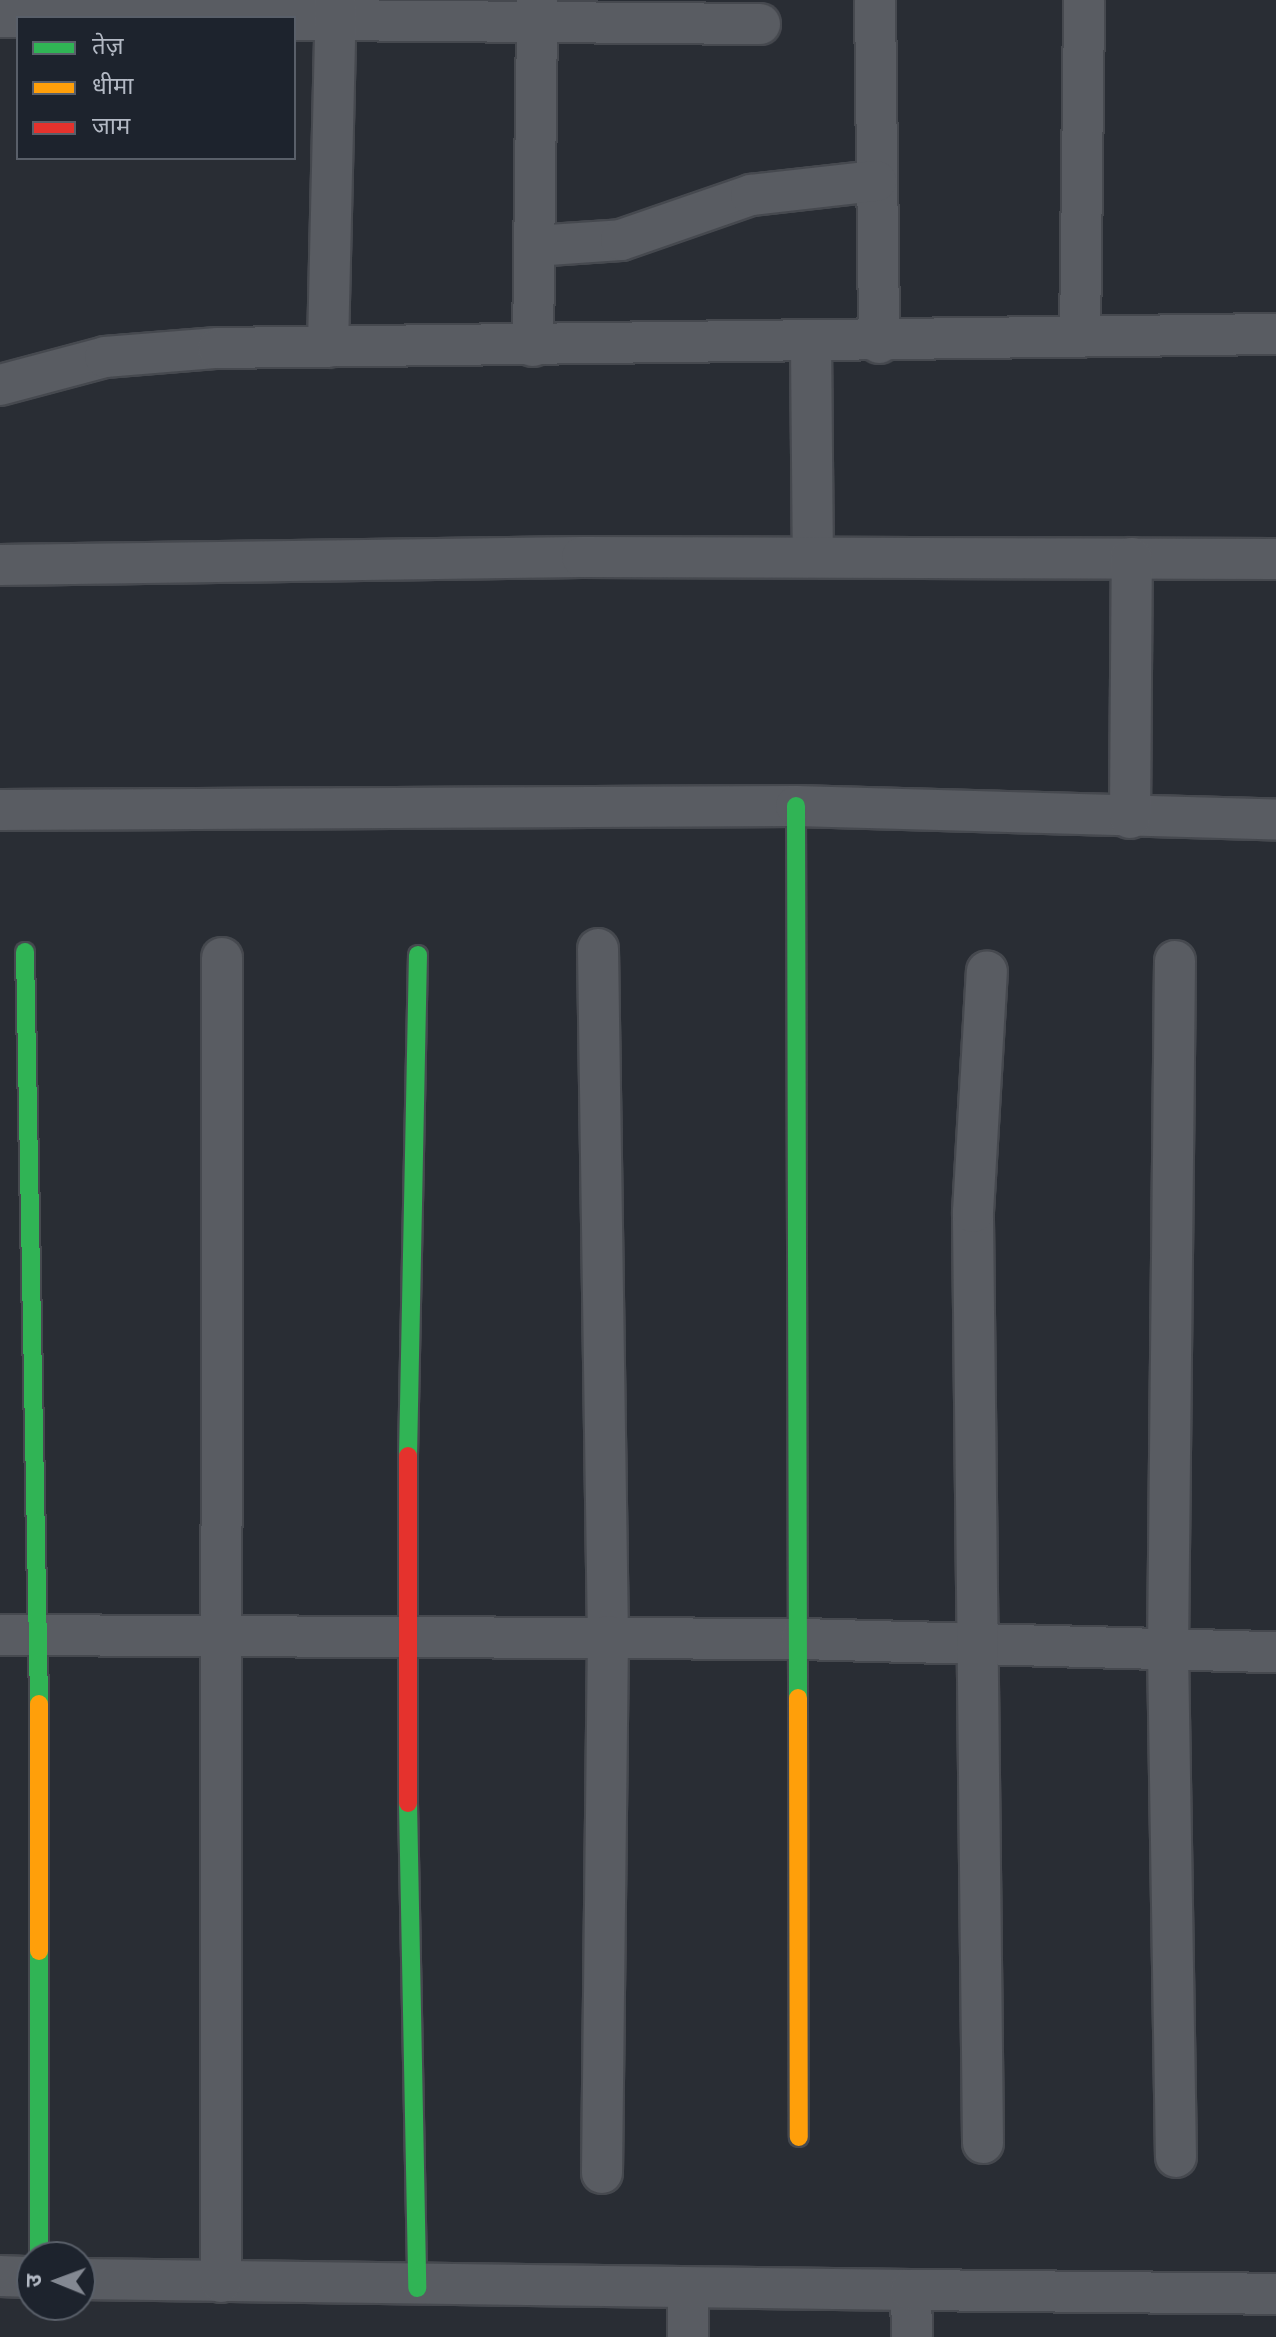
<!DOCTYPE html>
<meta charset="utf-8">
<style>
body{margin:0}
#map{position:relative;width:1276px;height:2337px;overflow:hidden;background:#292d34;font-family:"Fira Sans Condensed","Noto Sans Devanagari",sans-serif}
div>[style]{position:absolute}
.roads{filter:drop-shadow(2px 0 #46494f) drop-shadow(-2px 0 #46494f) drop-shadow(0 2px #46494f) drop-shadow(0 -2px #46494f)}
.street>*{height:40px;margin:-20px;padding:0 20px;transform-origin:20px;border-radius:20px;background:#595c62}
.fast>*{height:18px;margin:-9px;padding:0 9px;transform-origin:9px;border-radius:9px;background:#30b455}
.slow>*{height:18px;margin:-9px;padding:0 9px;transform-origin:9px;border-radius:9px;background:#ff9f0a}
.jam>*{height:18px;margin:-9px;padding:0 9px;transform-origin:9px;border-radius:9px;background:#e5322d}
span{translate:-50% -50%;white-space:nowrap;text-align:center;line-height:1.15;-webkit-text-stroke:7px #1d232d;paint-order:stroke}
.legend{position:absolute;left:16px;top:16px;width:280px;height:144px;box-sizing:border-box;background:#1d232d;border:2px solid #595f69;margin:0;padding:10px 14px;list-style:none;font-size:24px;color:#b3b9c4}
.legend li{display:flex;align-items:center;gap:16px;height:40px}
.legend b{width:40px;border:2px solid #595f69}
.north{position:absolute;left:16px;top:2241px;width:80px;height:80px;box-sizing:border-box;background:#1d232d;border:2px solid #595f69;border-radius:50%;rotate:271deg;font-size:22px;font-weight:700;line-height:32px;text-align:center;color:#b3b9c4}
.north::after{content:'';display:block;margin:auto;width:28px;height:36px;background:#838892;clip-path:polygon(50% 0,100% 100%,50% 72%,0 100%)}
</style>
<div id="map">
<div class="roads">
<div class="street">
<i style="left:875px;top:0;width:343px;rotate:89.3deg"></i>
<i style="left:0;top:17px;width:760px;rotate:0.53deg"></i>
<i style="left:534px;top:246px;width:87px;rotate:-3.9deg"></i>
<i style="left:621px;top:240px;width:138px;rotate:-19.1deg"></i>
<i style="left:751px;top:195px;width:126px;rotate:-6.4deg"></i>
<i style="left:1080px;top:337px;width:337px;rotate:-89.3deg"></i>
<i style="left:811px;top:342px;width:214px;rotate:89.5deg"></i>
<i style="left:533px;top:346px;width:346px;rotate:-89.3deg"></i>
<i style="left:328px;top:347px;width:347px;rotate:-88.7deg"></i>
<i style="left:0;top:385px;width:109px;rotate:-14.9deg"></i>
<i style="left:105px;top:357px;width:113px;rotate:-4.6deg"></i>
<i style="left:218px;top:348px;width:1058px;rotate:-0.76deg"></i>
<i style="left:0;top:565px;width:582px;rotate:-0.79deg"></i>
<i style="left:582px;top:557px;width:694px;rotate:0.17deg"></i>
<i style="left:0;top:810px;width:796px;rotate:-0.29deg"></i>
<i style="left:796px;top:806px;width:480px;rotate:1.6deg"></i>
<i style="left:1130px;top:818px;width:260px;rotate:-89.6deg"></i>
<i style="left:598px;top:949px;width:687px;rotate:89.17deg"></i>
<i style="left:608px;top:1636px;width:537px;rotate:90.64deg"></i>
<i style="left:1175px;top:961px;width:689px;rotate:90.58deg"></i>
<i style="left:1168px;top:1650px;width:507px;rotate:89.1deg"></i>
<i style="left:0;top:1635px;width:801px;rotate:0.29deg"></i>
<i style="left:801px;top:1639px;width:475px;rotate:1.6deg"></i>
<i style="left:983px;top:2143px;width:931px;rotate:-90.62deg"></i>
<i style="left:973px;top:1212px;width:241px;rotate:-86.7deg"></i>
<i style="left:0;top:2276px;width:32px;rotate:2deg"></i>
<i style="left:80px;top:2279px;width:831px;rotate:0.76deg"></i>
<i style="left:911px;top:2290px;width:47px;rotate:88.8deg"></i>
<i style="left:221px;top:2282px;width:1324px;rotate:-89.96deg"></i>
<i style="left:688px;top:2289px;width:48px;rotate:90deg"></i>
<i style="left:911px;top:2290px;width:365px;rotate:0.6deg"></i>
</div>
<div class="fast">
<i style="left:796px;top:806px;width:892px;rotate:89.87deg"></i>
<i style="left:25px;top:952px;width:752px;rotate:88.93deg"></i>
<i style="left:408px;top:1456px;width:501px;rotate:-88.86deg"></i>
<i style="left:408px;top:1803px;width:485px;rotate:88.9deg"></i>
<i style="left:39px;top:1951px;width:306px;rotate:90deg"></i>
</div>
<div class="slow">
<i style="left:798px;top:1698px;width:439px;rotate:89.9deg"></i>
<i style="left:39px;top:1704px;width:247px;rotate:90deg"></i>
</div>
<div class="jam">
<i style="left:408px;top:1803px;width:347px;rotate:-90deg"></i>
</div>
</div>
<ul class="legend">
<li><b style="height:10px;background:#30b455"></b>तेज़</li>
<li><b style="height:10px;background:#ff9f0a"></b>धीमा</li>
<li><b style="height:10px;background:#e5322d"></b>जाम</li>
</ul>
<div class="north">उ</div>
</div>
